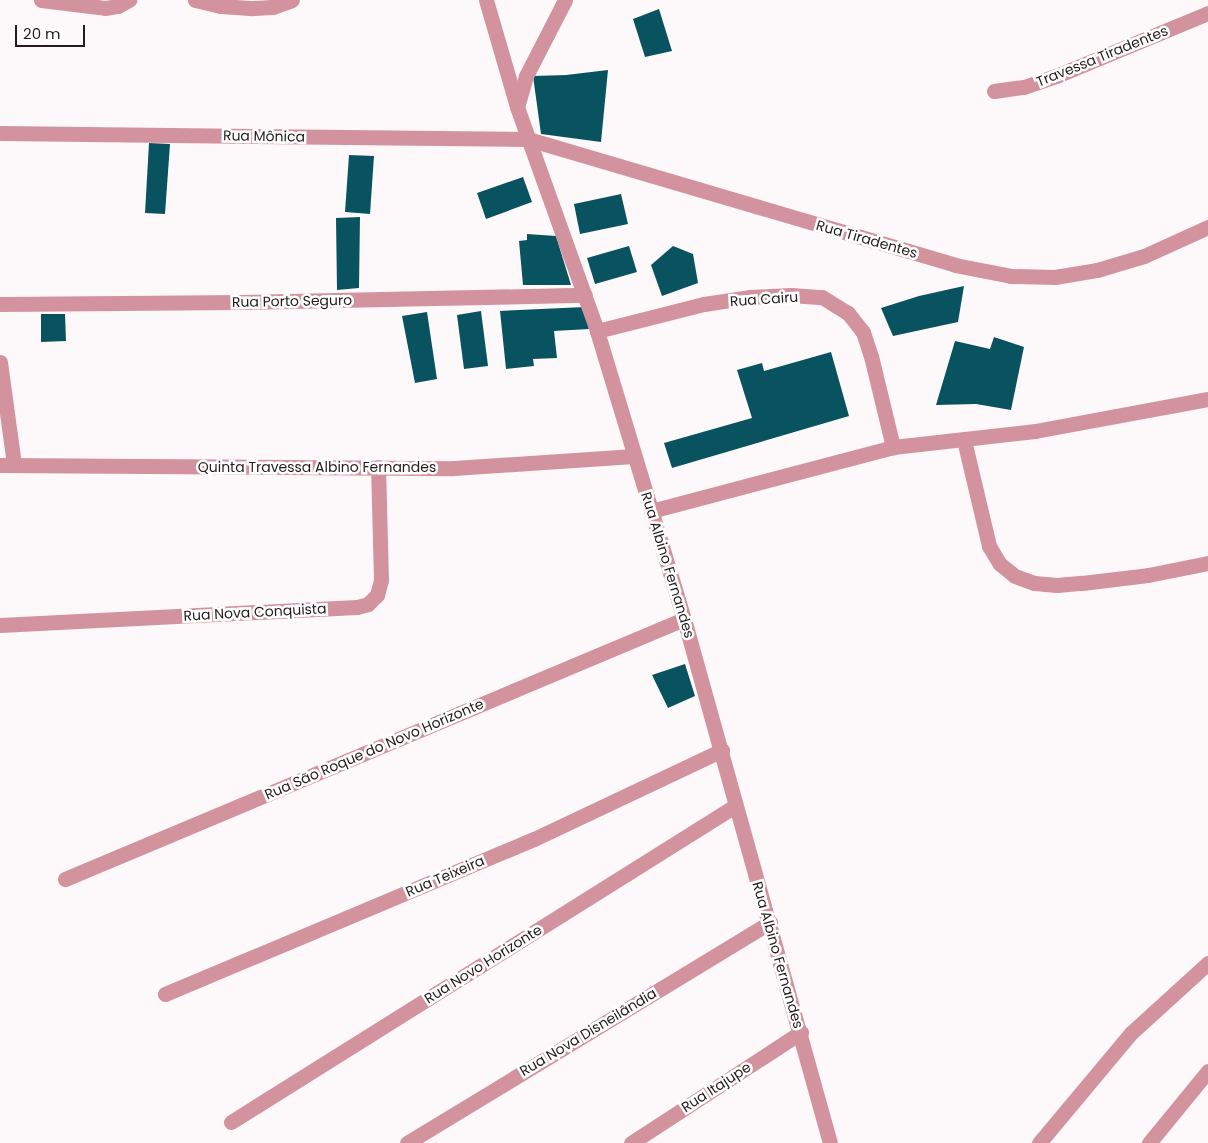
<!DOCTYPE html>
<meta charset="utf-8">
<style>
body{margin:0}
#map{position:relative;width:1208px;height:1143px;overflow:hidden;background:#fdf9fa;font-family:Poppins,sans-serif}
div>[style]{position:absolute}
.building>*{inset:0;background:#095361}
.minor>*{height:15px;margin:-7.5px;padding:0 7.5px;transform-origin:7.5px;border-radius:7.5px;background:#d3939e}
span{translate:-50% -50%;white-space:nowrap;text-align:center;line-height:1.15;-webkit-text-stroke:5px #fff;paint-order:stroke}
.street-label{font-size:14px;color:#231c1d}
.scale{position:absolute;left:15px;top:25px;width:70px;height:22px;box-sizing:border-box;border:2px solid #231c1d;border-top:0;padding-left:6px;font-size:15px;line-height:18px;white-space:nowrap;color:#231c1d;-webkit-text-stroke:4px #fff;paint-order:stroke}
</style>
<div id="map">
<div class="building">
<i style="clip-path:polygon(659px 9px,672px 51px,645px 57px,633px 19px)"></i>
<i style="clip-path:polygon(608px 70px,601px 142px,541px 134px,533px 76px,566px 75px)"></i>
<i style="clip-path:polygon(149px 143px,170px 144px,165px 214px,145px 213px)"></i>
<i style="clip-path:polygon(349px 155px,374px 156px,370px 214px,345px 212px)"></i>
<i style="clip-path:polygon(523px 177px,532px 202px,486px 219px,477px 193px)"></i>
<i style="clip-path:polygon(621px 194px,628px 224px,580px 234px,574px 204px)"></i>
<i style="clip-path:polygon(360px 217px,359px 288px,337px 290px,336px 218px)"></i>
<i style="clip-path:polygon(527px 234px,556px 236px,571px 285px,523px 285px,519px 241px,527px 240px)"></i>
<i style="clip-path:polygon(629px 246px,637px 272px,595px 284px,587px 258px)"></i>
<i style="clip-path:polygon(673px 246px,693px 254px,698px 283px,662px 296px,651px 265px)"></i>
<i style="clip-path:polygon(964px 286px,958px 322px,893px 336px,881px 308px,919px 296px)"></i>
<i style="clip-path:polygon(585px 307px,589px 329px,554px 331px,557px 358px,533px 359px,534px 366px,506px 369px,500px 311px)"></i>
<i style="clip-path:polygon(481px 311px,488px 366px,464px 369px,457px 315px)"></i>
<i style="clip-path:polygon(427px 312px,437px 379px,415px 383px,402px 316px)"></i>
<i style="clip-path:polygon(41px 314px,65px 314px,66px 341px,41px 342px)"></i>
<i style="clip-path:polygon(994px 337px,1024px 347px,1011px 410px,976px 404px,936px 405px,955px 341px,990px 349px)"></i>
<i style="clip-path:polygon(831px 352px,849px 416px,672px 468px,664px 443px,752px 418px,737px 370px,762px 363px,764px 371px)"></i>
<i style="clip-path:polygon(685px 664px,695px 696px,668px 708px,652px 675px)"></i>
</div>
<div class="minor">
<i style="left:41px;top:0;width:64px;rotate:7.1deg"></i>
<i style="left:105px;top:8px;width:13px;rotate:-9deg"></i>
<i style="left:118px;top:6px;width:13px;rotate:-29deg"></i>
<i style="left:195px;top:0;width:27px;rotate:13deg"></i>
<i style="left:221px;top:6px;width:32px;rotate:4deg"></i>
<i style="left:253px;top:8px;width:20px;rotate:-3deg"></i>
<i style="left:273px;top:7px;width:20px;rotate:-20deg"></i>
<i style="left:486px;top:0;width:111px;rotate:73.8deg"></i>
<i style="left:565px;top:0;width:85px;rotate:117.2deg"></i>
<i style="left:526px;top:76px;width:32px;rotate:106deg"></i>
<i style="left:517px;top:107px;width:238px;rotate:70.3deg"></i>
<i style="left:597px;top:331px;width:301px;rotate:73.2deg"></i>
<i style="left:684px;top:619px;width:544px;rotate:74.43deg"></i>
<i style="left:994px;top:91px;width:30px;rotate:-8deg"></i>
<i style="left:1024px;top:87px;width:34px;rotate:-19deg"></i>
<i style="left:1056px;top:76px;width:165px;rotate:-22.5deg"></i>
<i style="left:0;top:133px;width:528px;rotate:0.65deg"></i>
<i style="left:528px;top:139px;width:445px;rotate:16.4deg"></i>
<i style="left:955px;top:265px;width:57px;rotate:11.1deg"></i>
<i style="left:1011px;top:276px;width:44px;rotate:1.3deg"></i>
<i style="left:1055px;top:277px;width:43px;rotate:-9.5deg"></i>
<i style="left:1097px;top:270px;width:49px;rotate:-16.6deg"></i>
<i style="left:1144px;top:256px;width:70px;rotate:-24.4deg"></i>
<i style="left:0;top:304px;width:241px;rotate:-0.5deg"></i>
<i style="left:241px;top:302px;width:344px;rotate:-1.2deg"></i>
<i style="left:597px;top:331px;width:110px;rotate:-14.2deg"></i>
<i style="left:704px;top:304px;width:47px;rotate:-8.7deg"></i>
<i style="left:750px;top:297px;width:41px;rotate:-2.8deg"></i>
<i style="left:791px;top:295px;width:31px;rotate:4deg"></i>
<i style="left:822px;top:297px;width:31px;rotate:32deg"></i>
<i style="left:848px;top:313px;width:24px;rotate:52deg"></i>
<i style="left:863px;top:332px;width:25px;rotate:72deg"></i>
<i style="left:871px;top:356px;width:94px;rotate:76.4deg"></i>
<i style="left:0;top:362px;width:103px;rotate:82.2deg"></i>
<i style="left:964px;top:440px;width:109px;rotate:76.7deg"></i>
<i style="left:989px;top:546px;width:21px;rotate:59deg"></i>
<i style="left:1000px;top:564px;width:19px;rotate:39deg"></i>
<i style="left:1015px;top:576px;width:20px;rotate:20deg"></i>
<i style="left:1034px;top:583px;width:23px;rotate:5deg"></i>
<i style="left:1057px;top:585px;width:25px;rotate:-5deg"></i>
<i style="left:1082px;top:583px;width:66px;rotate:-6.9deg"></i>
<i style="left:1148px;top:575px;width:61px;rotate:-11.3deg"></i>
<i style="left:0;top:465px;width:454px;rotate:0.4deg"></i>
<i style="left:454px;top:468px;width:180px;rotate:-3.8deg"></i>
<i style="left:651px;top:511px;width:250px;rotate:-14.8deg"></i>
<i style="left:893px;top:447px;width:143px;rotate:-6.4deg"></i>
<i style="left:1035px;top:431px;width:176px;rotate:-10.5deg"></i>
<i style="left:0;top:625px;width:357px;rotate:-2.9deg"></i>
<i style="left:357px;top:607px;width:11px;rotate:-15deg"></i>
<i style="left:368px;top:604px;width:13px;rotate:-45deg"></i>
<i style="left:377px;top:595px;width:16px;rotate:-75deg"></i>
<i style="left:381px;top:580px;width:113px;rotate:-91.5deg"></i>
<i style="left:65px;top:879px;width:671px;rotate:-22.78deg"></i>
<i style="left:165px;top:994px;width:400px;rotate:-22.8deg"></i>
<i style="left:534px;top:839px;width:208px;rotate:-25.3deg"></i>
<i style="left:231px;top:1122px;width:595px;rotate:-32.09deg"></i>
<i style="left:407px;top:1143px;width:425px;rotate:-31.3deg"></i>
<i style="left:631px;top:1143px;width:203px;rotate:-33.1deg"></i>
<i style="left:1039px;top:1143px;width:143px;rotate:-50.1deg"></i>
<i style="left:1131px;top:1033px;width:104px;rotate:-42.3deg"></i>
<i style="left:1149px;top:1143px;width:93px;rotate:-50.7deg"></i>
</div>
<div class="street-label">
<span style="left:1102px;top:56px;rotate:-22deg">Travessa Tiradentes</span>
<span style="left:264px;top:136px;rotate:1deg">Rua Mônica</span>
<span style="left:867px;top:239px;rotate:16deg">Rua Tiradentes</span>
<span style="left:764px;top:299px;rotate:-4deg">Rua Cairu</span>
<span style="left:292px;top:301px;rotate:-1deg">Rua Porto Seguro</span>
<span style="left:317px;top:467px">Quinta Travessa Albino Fernandes</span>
<span style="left:668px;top:565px;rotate:73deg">Rua Albino Fernandes</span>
<span style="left:255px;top:612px;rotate:-3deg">Rua Nova Conquista</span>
<span style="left:374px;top:749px;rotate:-23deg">Rua São Roque do Novo Horizonte</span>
<span style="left:445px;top:876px;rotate:-23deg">Rua Teixeira</span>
<span style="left:778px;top:955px;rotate:74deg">Rua Albino Fernandes</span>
<span style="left:483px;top:964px;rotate:-32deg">Rua Novo Horizonte</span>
<span style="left:588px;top:1032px;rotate:-31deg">Rua Nova Disneilândia</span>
<span style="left:716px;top:1087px;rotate:-33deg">Rua Itajupe</span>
</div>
<div class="scale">20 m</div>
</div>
